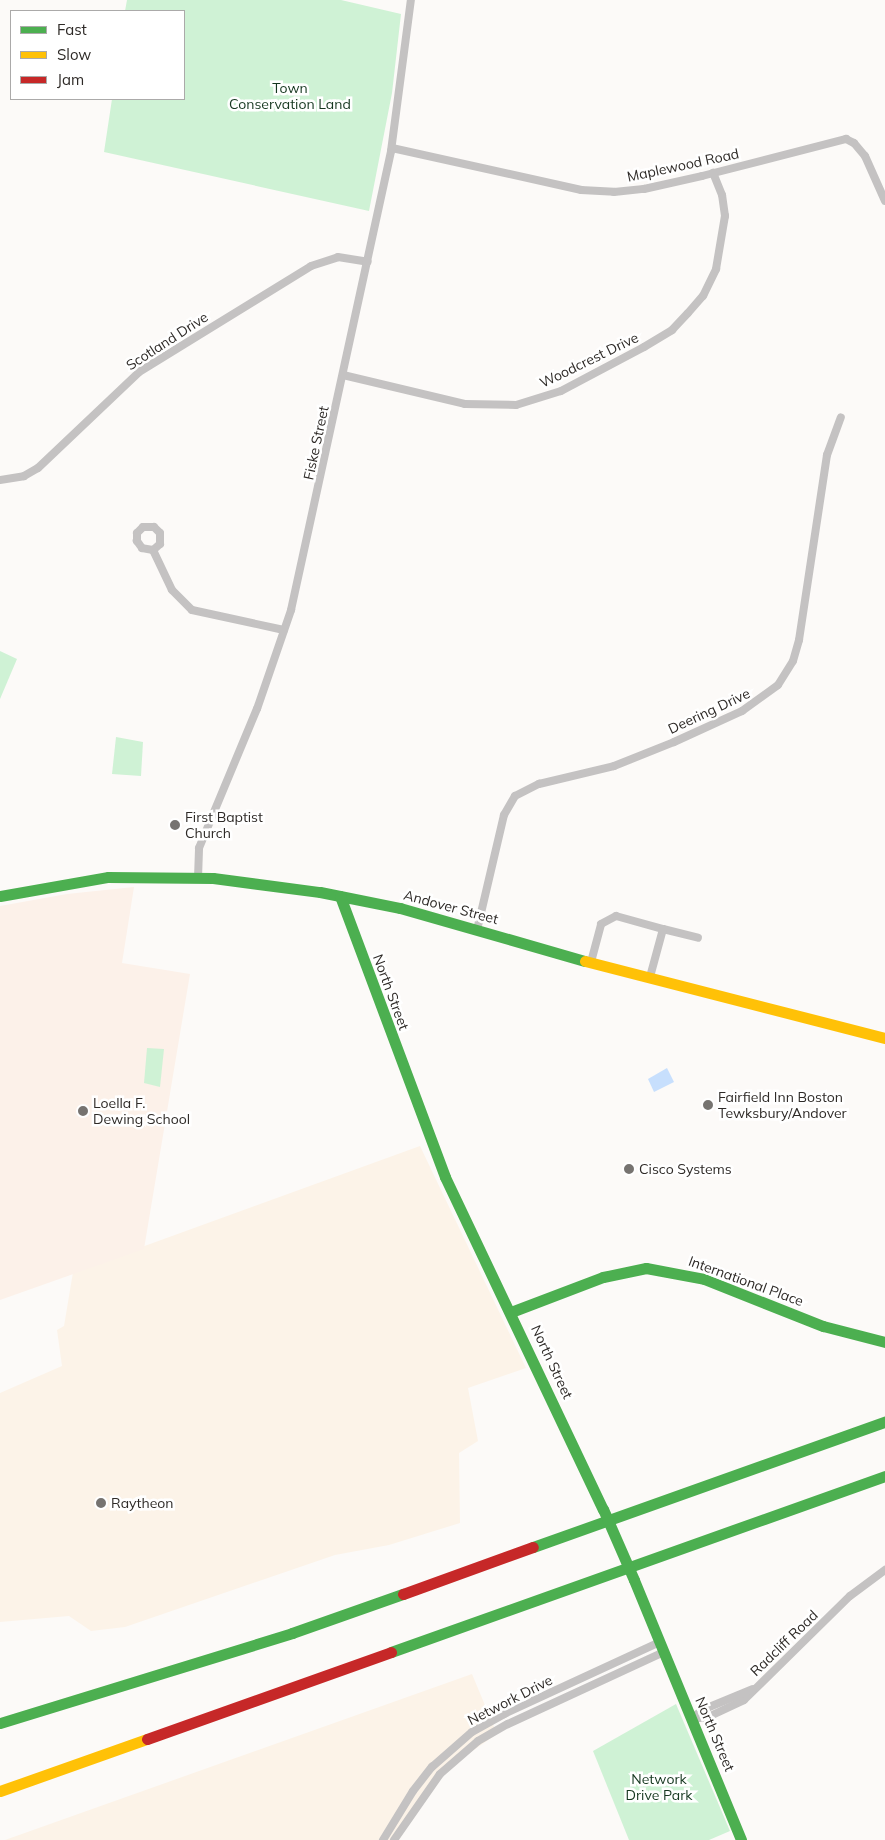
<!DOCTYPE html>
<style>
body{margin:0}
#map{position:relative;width:885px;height:1840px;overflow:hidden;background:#fcfaf8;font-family:Mulish,sans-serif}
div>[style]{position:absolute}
.industrial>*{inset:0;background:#fcf3e8}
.built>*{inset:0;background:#fcf1e9}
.green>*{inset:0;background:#cff2d5}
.water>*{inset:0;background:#c7dffd}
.street>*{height:8px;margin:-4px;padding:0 4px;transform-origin:4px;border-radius:4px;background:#c4c2c2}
.fast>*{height:11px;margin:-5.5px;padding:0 5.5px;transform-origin:5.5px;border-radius:5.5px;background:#4caf50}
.slow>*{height:11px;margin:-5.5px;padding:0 5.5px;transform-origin:5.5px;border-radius:5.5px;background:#ffc107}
.jam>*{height:11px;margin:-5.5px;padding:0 5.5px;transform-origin:5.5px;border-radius:5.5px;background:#c62828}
.fast-bridge>*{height:11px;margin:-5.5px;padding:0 5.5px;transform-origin:5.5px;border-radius:5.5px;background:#4caf50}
.dots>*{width:14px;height:14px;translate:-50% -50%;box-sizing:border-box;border:2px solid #fff;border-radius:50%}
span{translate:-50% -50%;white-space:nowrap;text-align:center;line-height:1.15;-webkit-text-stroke:5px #fff;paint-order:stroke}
.park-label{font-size:14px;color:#15371f}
.street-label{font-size:14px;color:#2e2a27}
.poi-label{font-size:14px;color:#2e2a27}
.left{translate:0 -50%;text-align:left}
.legend{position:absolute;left:10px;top:10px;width:175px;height:90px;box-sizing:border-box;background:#fff;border:1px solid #abaaa9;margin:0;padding:6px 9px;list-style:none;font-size:15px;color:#2e2a27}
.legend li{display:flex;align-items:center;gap:10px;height:25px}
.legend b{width:25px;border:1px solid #abaaa9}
</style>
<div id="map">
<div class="industrial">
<i style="clip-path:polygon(420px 1146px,526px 1368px,468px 1388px,478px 1441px,459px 1453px,460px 1523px,389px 1545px,335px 1555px,125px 1627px,91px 1631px,69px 1616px,0 1622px,0 1393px,62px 1366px,57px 1330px,64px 1326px,73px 1272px)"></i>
<i style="clip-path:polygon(472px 1674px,497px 1734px,455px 1763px,424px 1796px,399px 1840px,5px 1840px)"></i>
</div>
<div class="built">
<i style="clip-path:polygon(134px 887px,122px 963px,190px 974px,144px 1249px,0 1300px,0 906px,67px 894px)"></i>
</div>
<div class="green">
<i style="clip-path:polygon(127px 0,341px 0,401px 14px,392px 93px,369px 211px,104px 152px,112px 99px,184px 99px,184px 11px,125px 11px)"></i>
<i style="clip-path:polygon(0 651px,17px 659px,0 699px)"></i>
<i style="clip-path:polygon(116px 737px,143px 742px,141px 776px,112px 774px)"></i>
<i style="clip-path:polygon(147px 1048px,164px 1049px,160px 1087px,144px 1083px)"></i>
<i style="clip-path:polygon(676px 1704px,730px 1831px,709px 1840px,629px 1840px,593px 1751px)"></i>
</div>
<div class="water">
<i style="clip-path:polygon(667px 1068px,674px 1082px,654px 1092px,648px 1079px)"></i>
</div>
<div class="street">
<i style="left:392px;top:148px;width:194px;rotate:12.5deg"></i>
<i style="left:581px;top:190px;width:33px;rotate:3deg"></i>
<i style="left:614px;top:192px;width:30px;rotate:-6deg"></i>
<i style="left:644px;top:189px;width:59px;rotate:-12.6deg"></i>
<i style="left:702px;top:176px;width:149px;rotate:-14.4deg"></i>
<i style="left:846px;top:139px;width:9px;rotate:27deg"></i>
<i style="left:854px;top:143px;width:17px;rotate:50deg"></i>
<i style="left:865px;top:156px;width:49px;rotate:66deg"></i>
<i style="left:343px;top:375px;width:125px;rotate:13.4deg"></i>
<i style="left:465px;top:404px;width:51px;rotate:1.1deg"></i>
<i style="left:516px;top:405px;width:47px;rotate:-17.3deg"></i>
<i style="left:561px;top:391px;width:94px;rotate:-27.9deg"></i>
<i style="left:644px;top:347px;width:33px;rotate:-31deg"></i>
<i style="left:672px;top:330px;width:23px;rotate:-47deg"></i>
<i style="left:688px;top:313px;width:23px;rotate:-49deg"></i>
<i style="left:703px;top:296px;width:30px;rotate:-64deg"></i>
<i style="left:716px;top:269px;width:54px;rotate:-80.4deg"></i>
<i style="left:725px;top:216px;width:21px;rotate:-98deg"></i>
<i style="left:722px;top:195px;width:24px;rotate:-112deg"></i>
<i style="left:0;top:480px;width:24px;rotate:-9deg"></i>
<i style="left:24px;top:476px;width:16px;rotate:-30deg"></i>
<i style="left:38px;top:468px;width:139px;rotate:-43.5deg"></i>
<i style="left:139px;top:372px;width:202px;rotate:-31.6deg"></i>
<i style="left:311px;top:266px;width:28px;rotate:-18deg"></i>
<i style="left:338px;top:257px;width:30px;rotate:9deg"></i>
<i style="left:153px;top:550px;width:11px;rotate:-170deg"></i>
<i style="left:142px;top:548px;width:9px;rotate:-126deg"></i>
<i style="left:137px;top:541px;width:8px;rotate:-90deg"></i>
<i style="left:137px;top:533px;width:8px;rotate:-45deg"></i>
<i style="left:143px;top:527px;width:11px"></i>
<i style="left:154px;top:527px;width:8px;rotate:45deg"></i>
<i style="left:160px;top:533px;width:11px;rotate:90deg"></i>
<i style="left:160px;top:544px;width:9px;rotate:139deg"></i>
<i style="left:153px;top:550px;width:44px;rotate:64.6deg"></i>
<i style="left:172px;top:590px;width:28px;rotate:45deg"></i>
<i style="left:192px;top:610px;width:94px;rotate:12.3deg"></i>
<i style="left:198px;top:878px;width:30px;rotate:-88deg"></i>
<i style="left:199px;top:848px;width:151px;rotate:-67.4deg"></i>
<i style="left:257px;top:709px;width:105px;rotate:-71deg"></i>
<i style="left:291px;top:610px;width:470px;rotate:-77.7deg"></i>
<i style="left:391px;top:151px;width:152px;rotate:-82.5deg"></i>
<i style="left:663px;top:929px;width:36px;rotate:14deg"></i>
<i style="left:477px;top:930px;width:118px;rotate:-76.8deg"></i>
<i style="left:504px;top:815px;width:22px;rotate:-60deg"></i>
<i style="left:515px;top:796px;width:27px;rotate:-27deg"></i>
<i style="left:539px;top:784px;width:77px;rotate:-13.5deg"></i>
<i style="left:614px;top:766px;width:65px;rotate:-21.8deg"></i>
<i style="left:674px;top:742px;width:75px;rotate:-24.5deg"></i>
<i style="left:742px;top:711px;width:44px;rotate:-35.8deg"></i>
<i style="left:778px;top:685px;width:28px;rotate:-58deg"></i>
<i style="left:793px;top:661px;width:22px;rotate:-74deg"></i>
<i style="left:799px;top:640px;width:187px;rotate:-81.4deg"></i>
<i style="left:827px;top:455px;width:40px;rotate:-69.8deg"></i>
<i style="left:591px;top:962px;width:39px;rotate:-75deg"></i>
<i style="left:601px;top:924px;width:17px;rotate:-28deg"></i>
<i style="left:616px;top:916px;width:49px;rotate:15.5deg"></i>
<i style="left:663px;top:929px;width:50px;rotate:105.2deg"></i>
<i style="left:693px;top:1718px;width:13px"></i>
<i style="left:706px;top:1718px;width:42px;rotate:-25.3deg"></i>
<i style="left:744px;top:1700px;width:148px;rotate:-44.5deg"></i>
<i style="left:850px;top:1596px;width:44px;rotate:-36.6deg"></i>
<i style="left:693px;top:1718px;width:12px;rotate:-42deg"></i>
<i style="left:702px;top:1710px;width:55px;rotate:-22.4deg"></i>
<i style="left:383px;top:1840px;width:57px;rotate:-58.5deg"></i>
<i style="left:413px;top:1791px;width:31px;rotate:-52deg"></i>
<i style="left:432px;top:1767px;width:53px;rotate:-41.2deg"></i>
<i style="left:472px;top:1732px;width:37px;rotate:-29deg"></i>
<i style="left:504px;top:1714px;width:172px;rotate:-24.8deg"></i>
<i style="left:394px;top:1840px;width:80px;rotate:-55.1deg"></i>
<i style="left:440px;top:1774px;width:50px;rotate:-41deg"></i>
<i style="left:478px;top:1741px;width:34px;rotate:-30deg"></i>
<i style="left:508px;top:1724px;width:172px;rotate:-24.8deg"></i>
</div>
<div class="fast">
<i style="left:0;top:896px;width:110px;rotate:-10deg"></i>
<i style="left:108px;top:877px;width:105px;rotate:0.5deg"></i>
<i style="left:213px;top:878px;width:108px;rotate:7.5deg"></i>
<i style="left:320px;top:892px;width:82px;rotate:11.3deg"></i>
<i style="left:400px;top:908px;width:192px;rotate:16deg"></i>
<i style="left:340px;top:896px;width:300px;rotate:69.5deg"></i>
<i style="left:445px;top:1177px;width:368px;rotate:64.6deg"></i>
<i style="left:511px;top:1312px;width:98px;rotate:-20.8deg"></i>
<i style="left:603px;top:1277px;width:44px;rotate:-11.8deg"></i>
<i style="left:646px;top:1268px;width:59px;rotate:10.7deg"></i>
<i style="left:704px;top:1279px;width:128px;rotate:21.6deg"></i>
<i style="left:823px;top:1326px;width:64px;rotate:14.5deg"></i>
<i style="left:533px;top:1547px;width:374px;rotate:-19.6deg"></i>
<i style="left:634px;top:1580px;width:281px;rotate:67.6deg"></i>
<i style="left:391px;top:1652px;width:524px;rotate:-19.61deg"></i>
<i style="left:0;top:1723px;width:306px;rotate:-17.1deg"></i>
<i style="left:292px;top:1633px;width:118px;rotate:-19.4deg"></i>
</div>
<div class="slow">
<i style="left:585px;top:961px;width:310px;rotate:14.4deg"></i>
<i style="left:0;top:1791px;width:156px;rotate:-19.5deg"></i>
</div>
<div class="jam">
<i style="left:403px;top:1594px;width:138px;rotate:-19.9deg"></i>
<i style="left:147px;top:1739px;width:259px;rotate:-19.6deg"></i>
</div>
<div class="fast-bridge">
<i style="left:603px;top:1509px;width:77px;rotate:66.4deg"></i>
</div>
<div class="dots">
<i style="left:175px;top:825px;background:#767370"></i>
<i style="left:708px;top:1105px;background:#767370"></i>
<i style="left:83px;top:1111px;background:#767370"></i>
<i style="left:629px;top:1169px;background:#767370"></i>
<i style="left:101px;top:1503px;background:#767370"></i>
</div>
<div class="park-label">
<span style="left:290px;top:96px">Town<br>Conservation Land</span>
<span style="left:659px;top:1787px">Network<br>Drive Park</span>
</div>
<div class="street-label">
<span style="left:683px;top:165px;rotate:-12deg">Maplewood Road</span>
<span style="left:167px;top:341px;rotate:-33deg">Scotland Drive</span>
<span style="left:589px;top:360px;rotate:-26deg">Woodcrest Drive</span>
<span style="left:316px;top:443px;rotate:-78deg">Fiske Street</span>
<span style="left:709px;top:711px;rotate:-25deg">Deering Drive</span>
<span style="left:451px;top:907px;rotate:15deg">Andover Street</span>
<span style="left:391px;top:992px;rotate:70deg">North Street</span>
<span style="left:746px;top:1281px;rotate:20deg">International Place</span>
<span style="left:552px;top:1362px;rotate:65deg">North Street</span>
<span style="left:784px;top:1643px;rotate:-44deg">Radcliff Road</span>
<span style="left:510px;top:1700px;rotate:-27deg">Network Drive</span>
<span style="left:715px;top:1734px;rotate:67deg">North Street</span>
</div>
<div class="poi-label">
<span class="left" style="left:185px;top:825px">First Baptist<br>Church</span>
<span class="left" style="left:718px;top:1105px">Fairfield Inn Boston<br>Tewksbury/Andover</span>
<span class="left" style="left:93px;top:1111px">Loella F.<br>Dewing School</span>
<span class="left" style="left:639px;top:1169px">Cisco Systems</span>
<span class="left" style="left:111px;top:1503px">Raytheon</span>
</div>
<ul class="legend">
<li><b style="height:6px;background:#4caf50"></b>Fast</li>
<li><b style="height:6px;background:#ffc107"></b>Slow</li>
<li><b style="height:6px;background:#c62828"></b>Jam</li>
</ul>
</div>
